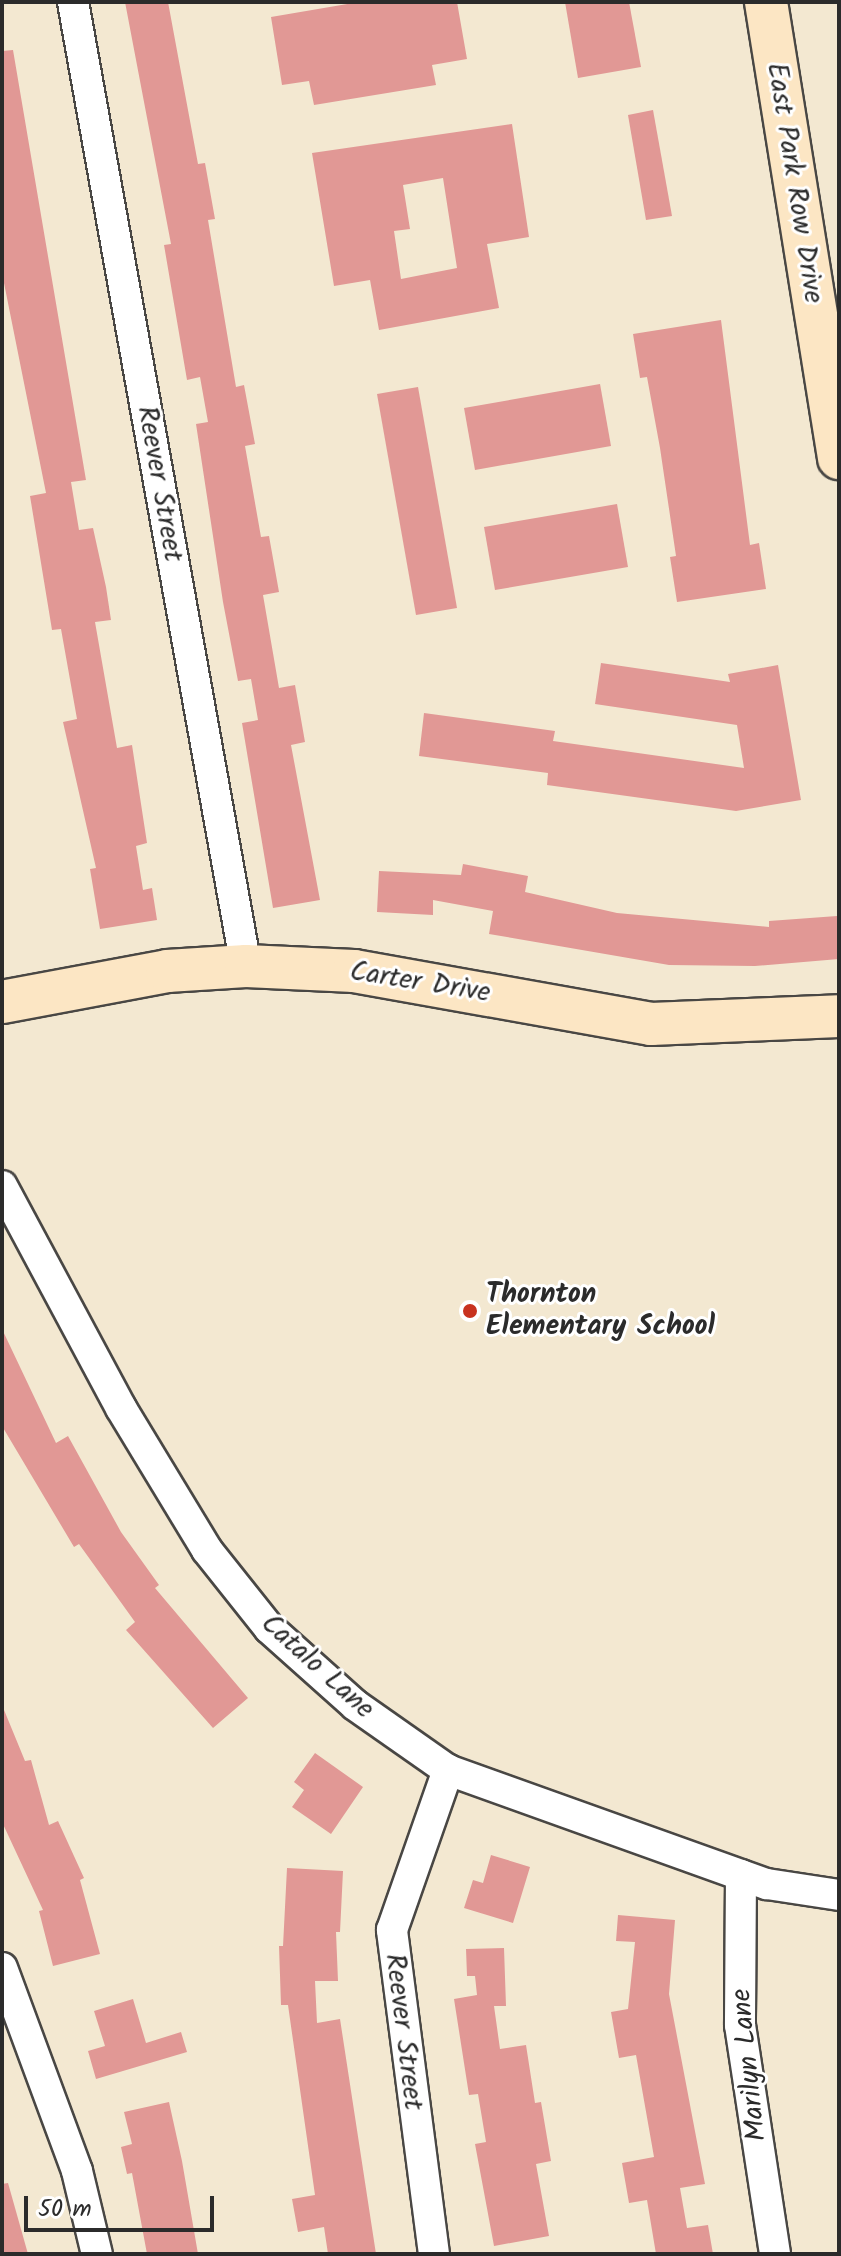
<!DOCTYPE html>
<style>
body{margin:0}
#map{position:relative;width:841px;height:2256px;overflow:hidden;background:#f3e8d1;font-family:Kalam,sans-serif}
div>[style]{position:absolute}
.building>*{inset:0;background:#e19895}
.roads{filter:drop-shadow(2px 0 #494744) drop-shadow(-2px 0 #494744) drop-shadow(0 2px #494744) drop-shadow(0 -2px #494744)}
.street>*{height:30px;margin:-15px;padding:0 15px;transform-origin:15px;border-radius:15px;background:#fff}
.secondary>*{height:42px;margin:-21px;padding:0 21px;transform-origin:21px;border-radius:21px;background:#fce6c4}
.dots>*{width:22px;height:22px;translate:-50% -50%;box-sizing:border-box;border:4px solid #fff;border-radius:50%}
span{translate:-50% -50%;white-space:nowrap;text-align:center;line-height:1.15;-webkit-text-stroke:6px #fff;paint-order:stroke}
.street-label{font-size:28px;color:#2b2b2b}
.poi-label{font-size:28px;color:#2b2b2b;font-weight:700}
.left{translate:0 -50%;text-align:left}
.frame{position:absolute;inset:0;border:4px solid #2b2b2b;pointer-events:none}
.scale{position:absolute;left:24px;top:2196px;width:190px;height:36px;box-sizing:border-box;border:4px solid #2b2b2b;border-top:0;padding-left:10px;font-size:24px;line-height:28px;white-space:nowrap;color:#2b2b2b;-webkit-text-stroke:6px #fff;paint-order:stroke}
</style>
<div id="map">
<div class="building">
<i style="clip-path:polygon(125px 2px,168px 2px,198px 164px,205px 163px,215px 219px,208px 220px,236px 387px,244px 385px,255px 444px,245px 446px,261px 537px,269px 536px,279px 592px,263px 595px,279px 688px,295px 685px,305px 742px,291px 745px,320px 900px,273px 908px,242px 723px,258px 720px,251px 679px,238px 681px,223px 602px,196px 424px,208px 422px,200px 377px,187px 380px,164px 245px,171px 244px)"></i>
<i style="clip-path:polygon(359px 2px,457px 2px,467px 59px,432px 65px,436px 85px,314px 105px,309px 81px,282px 85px,271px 17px)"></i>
<i style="clip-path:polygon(565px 2px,629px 2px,641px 67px,578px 78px)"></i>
<i style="clip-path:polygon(13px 50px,86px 480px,71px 482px,79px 530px,93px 528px,106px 587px,111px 620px,95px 622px,117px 748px,132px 745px,147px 843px,136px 846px,143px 890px,152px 888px,157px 920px,100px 929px,90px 869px,96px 868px,63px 722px,77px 719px,61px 629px,52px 630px,30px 496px,46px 493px,2px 273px,2px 51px)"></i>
<i style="clip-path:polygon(653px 110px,672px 216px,646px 220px,628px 115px)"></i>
<i style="clip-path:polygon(evenodd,512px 124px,529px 237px,487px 244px,499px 308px,379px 330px,370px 280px,334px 286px,312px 153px,512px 124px,443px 178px,457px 268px,401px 279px,394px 231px,410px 229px,403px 185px,443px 178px)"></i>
<i style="clip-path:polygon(721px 320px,750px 545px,759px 543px,766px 589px,677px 602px,670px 557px,676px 556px,660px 448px,647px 377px,640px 378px,633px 334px)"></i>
<i style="clip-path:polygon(600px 384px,611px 446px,475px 470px,464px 408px)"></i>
<i style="clip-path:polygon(418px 387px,457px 608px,416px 615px,377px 394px)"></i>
<i style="clip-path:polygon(617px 504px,628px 567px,495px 590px,484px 527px)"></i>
<i style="clip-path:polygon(601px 663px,730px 682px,728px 674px,778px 665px,801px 800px,736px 811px,547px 785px,548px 773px,419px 756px,424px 713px,555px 731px,553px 741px,744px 768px,737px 725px,595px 704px)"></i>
<i style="clip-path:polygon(463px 864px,528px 876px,525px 892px,617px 913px,769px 927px,769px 921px,837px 916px,839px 959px,755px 966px,669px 965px,489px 934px,493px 911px,433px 900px,433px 915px,377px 912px,379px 871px,461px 875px)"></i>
<i style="clip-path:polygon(2px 1329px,56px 1443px,68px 1436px,121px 1532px,159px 1585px,155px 1588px,248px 1698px,213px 1728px,126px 1630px,135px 1622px,79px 1544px,74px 1547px,2px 1426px)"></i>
<i style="clip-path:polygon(2px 1705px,25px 1761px,31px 1760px,49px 1825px,58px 1821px,84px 1878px,80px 1880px,100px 1954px,53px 1966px,39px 1911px,43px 1910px,2px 1822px)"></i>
<i style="clip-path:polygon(315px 1753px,363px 1787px,331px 1834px,292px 1807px,304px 1790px,294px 1782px)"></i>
<i style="clip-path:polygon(491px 1855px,530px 1867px,513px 1923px,464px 1908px,473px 1880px,483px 1883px)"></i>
<i style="clip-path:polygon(287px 1868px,343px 1871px,340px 1932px,336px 1932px,338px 1981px,315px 1981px,317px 2023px,340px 2019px,376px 2254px,328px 2254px,324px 2227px,298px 2232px,292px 2199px,315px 2195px,288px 2005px,281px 2005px,279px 1946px,283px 1946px)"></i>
<i style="clip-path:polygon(618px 1915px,675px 1920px,669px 1994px,705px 2184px,680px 2188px,687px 2228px,708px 2225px,713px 2254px,656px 2254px,647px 2200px,629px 2203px,622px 2163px,654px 2157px,636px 2055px,619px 2058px,611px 2012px,628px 2009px,635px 1942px,616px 1941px)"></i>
<i style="clip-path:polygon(504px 1948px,506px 2006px,494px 2006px,500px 2049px,526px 2045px,535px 2103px,541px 2102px,551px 2161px,536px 2164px,549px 2236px,494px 2246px,475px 2144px,486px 2142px,478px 2094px,469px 2095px,454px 1999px,477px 1995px,475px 1976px,467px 1976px,466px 1949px)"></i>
<i style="clip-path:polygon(133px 1999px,146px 2043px,181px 2032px,187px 2052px,96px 2079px,88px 2051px,105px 2046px,94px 2011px)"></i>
<i style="clip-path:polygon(169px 2102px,182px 2161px,198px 2254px,147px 2254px,132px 2173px,127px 2174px,121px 2147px,132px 2144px,124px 2112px)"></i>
<i style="clip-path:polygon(8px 2183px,28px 2254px,2px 2254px,2px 2184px)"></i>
</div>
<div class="roads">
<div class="street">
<i style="left:73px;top:2px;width:979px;rotate:79.83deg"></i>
<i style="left:2px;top:1186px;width:252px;rotate:61.8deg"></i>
<i style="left:121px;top:1408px;width:166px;rotate:58.8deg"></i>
<i style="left:207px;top:1550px;width:100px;rotate:51.5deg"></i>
<i style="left:269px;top:1628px;width:115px;rotate:41.8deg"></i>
<i style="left:355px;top:1705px;width:113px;rotate:35deg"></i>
<i style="left:448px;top:1770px;width:339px;rotate:19.7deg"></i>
<i style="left:767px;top:1884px;width:73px;rotate:8.7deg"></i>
<i style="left:741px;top:1875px;width:150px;rotate:90.4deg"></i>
<i style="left:740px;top:2025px;width:232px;rotate:81.3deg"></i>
<i style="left:2px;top:1968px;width:216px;rotate:69.7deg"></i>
<i style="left:77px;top:2171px;width:85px;rotate:76.5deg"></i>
<i style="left:434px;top:2254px;width:327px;rotate:-97.4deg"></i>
<i style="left:392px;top:1930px;width:170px;rotate:-70.7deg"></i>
</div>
<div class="secondary">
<i style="left:766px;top:2px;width:462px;rotate:80.9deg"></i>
<i style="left:2px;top:1002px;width:168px;rotate:-10.6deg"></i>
<i style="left:167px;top:971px;width:79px;rotate:-3.6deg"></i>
<i style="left:246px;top:966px;width:108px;rotate:2.7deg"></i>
<i style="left:354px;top:971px;width:302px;rotate:10.1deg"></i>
<i style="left:651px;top:1024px;width:188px;rotate:-2.4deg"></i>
</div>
</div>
<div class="dots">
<i style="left:470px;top:1311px;background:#c8321e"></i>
</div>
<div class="street-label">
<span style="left:794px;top:183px;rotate:81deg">East Park Row Drive</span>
<span style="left:159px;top:484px;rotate:80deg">Reever Street</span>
<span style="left:420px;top:983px;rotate:9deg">Carter Drive</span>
<span style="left:317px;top:1667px;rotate:42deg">Catalo Lane</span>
<span style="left:403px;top:2032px;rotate:83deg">Reever Street</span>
<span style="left:750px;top:2065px;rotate:-96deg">Marilyn Lane</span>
</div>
<div class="poi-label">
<span class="left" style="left:486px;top:1311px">Thornton<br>Elementary School</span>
</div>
<div class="frame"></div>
<div class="scale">50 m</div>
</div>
